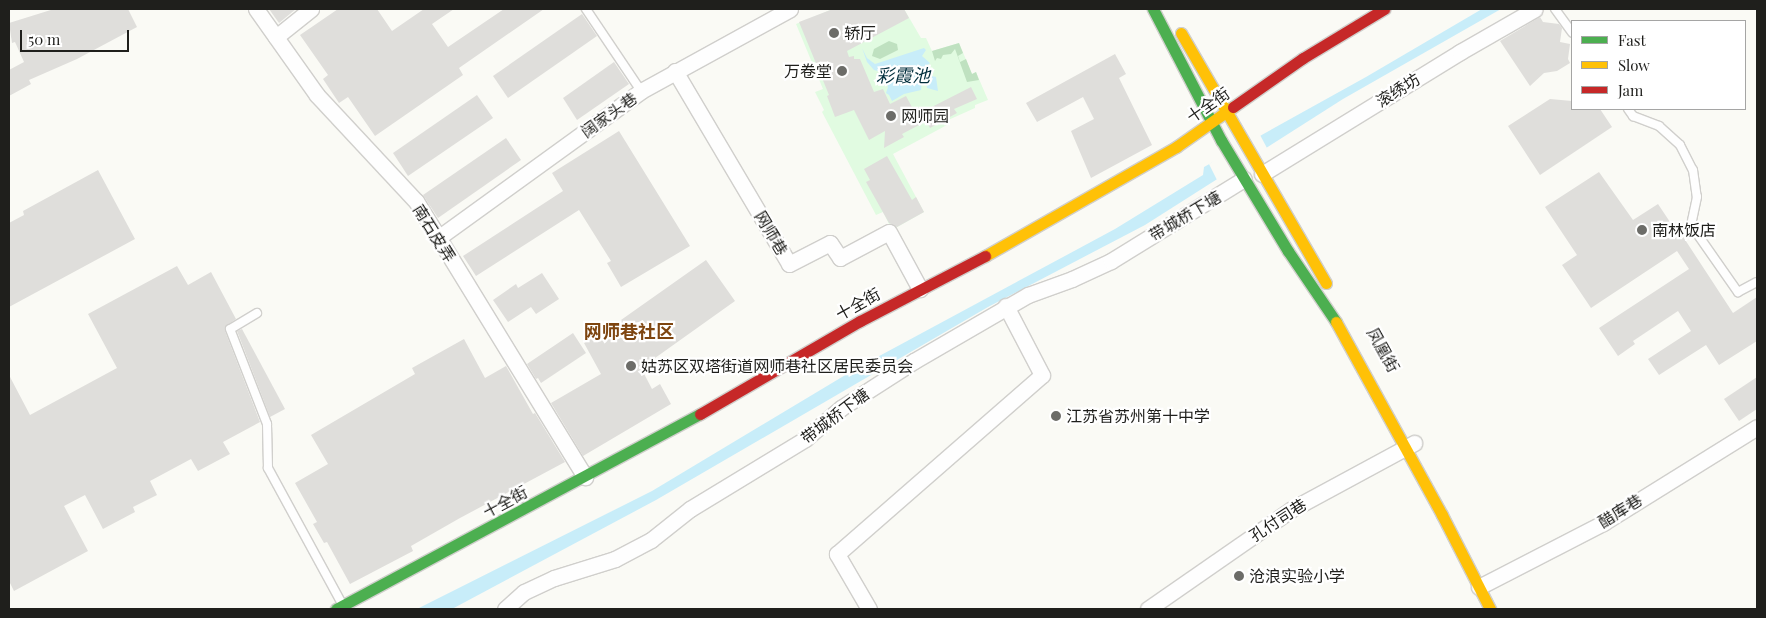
<!DOCTYPE html>
<meta charset="utf-8">
<style>
body{margin:0}
#map{position:relative;width:1766px;height:618px;overflow:hidden;background:#fafaf5;font-family:"Playfair Display","Noto Sans SC",serif}
div>[style]{position:absolute}
.green>*{inset:0;background:#e1fbe1}
.forest>*{inset:0;background:#bfe1c0}
.water>*{inset:0;background:#c8edf9}
.pier>*{inset:0;background:#fafaf5}
.building>*{inset:0;background:#dfdedb}
.roads{filter:drop-shadow(1px 0 #d0cfcc) drop-shadow(-1px 0 #d0cfcc) drop-shadow(0 1px #d0cfcc) drop-shadow(0 -1px #d0cfcc)}
.lane>*{height:8px;margin:-4px;padding:0 4px;transform-origin:4px;border-radius:4px;background:#fefefe}
.street>*{height:15px;margin:-7.5px;padding:0 7.5px;transform-origin:7.5px;border-radius:7.5px;background:#fefefe}
.fast>*{height:11px;margin:-5.5px;padding:0 5.5px;transform-origin:5.5px;border-radius:5.5px;background:#4caf50}
.slow>*{height:11px;margin:-5.5px;padding:0 5.5px;transform-origin:5.5px;border-radius:5.5px;background:#ffc107}
.jam>*{height:11px;margin:-5.5px;padding:0 5.5px;transform-origin:5.5px;border-radius:5.5px;background:#c62828}
.dots>*{width:14px;height:14px;translate:-50% -50%;box-sizing:border-box;border:2px solid #fff;border-radius:50%}
span{translate:-50% -50%;white-space:nowrap;text-align:center;line-height:1.15;-webkit-text-stroke:4.5px #fff;paint-order:stroke}
.poi-label{font-size:16px;color:#1f1f1c}
.left{translate:0 -50%;text-align:left}
.right{translate:-100% -50%;text-align:right}
.street-label{font-size:16px;color:#1f1f1c}
.water-label{font-size:18px;color:#002e3c;font-style:italic}
.neighbourhood-label{font-size:18px;color:#7e4510;font-weight:700}
.frame{position:absolute;inset:0;border:10px solid #1f1f1c;pointer-events:none}
.legend{position:absolute;left:1571px;top:20px;width:175px;height:90px;box-sizing:border-box;background:#fff;border:1px solid #a5a5a4;margin:0;padding:6px 9px;list-style:none;font-size:15px;color:#1f1f1c}
.legend li{display:flex;align-items:center;gap:10px;height:25px}
.legend b{width:25px;border:1px solid #a5a5a4}
.scale{position:absolute;left:20px;top:30px;width:109px;height:22px;box-sizing:border-box;border:2px solid #1f1f1c;border-top:0;padding-left:6px;font-size:15px;line-height:18px;white-space:nowrap;color:#1f1f1c;-webkit-text-stroke:4px #fff;paint-order:stroke}
</style>
<div id="map">
<div class="green">
<i style="clip-path:polygon(833px 9px,904px 9px,921px 38px,926px 38px,932px 51px,959px 43px,972px 74px,976px 72px,988px 100px,975px 105px,975px 108px,946px 121px,947px 125px,893px 154px,924px 212px,892px 230px,883px 212px,876px 215px,822px 112px,824px 110px,815px 92px,823px 89px,796px 24px)"></i>
</div>
<div class="forest">
<i style="clip-path:polygon(889px 41px,897px 44px,898px 50px,880px 59px,872px 56px,874px 49px)"></i>
<i style="clip-path:polygon(959px 43px,963px 53px,958px 56px,960px 62px,966px 59px,972px 74px,976px 72px,979px 80px,967px 82px,955px 49px,951px 54px,943px 55px,941px 59px,937px 58px,935px 61px,932px 51px)"></i>
</div>
<div class="water">
<i style="clip-path:polygon(1482px 9px,1501px 9px,1343px 99px,1145px 225px,988px 307px,656px 500px,452px 609px,417px 609px,652px 491px,857px 368px,1115px 229px,1203px 175px,1204px 167px,1366px 77px)"></i>
<i style="clip-path:polygon(862px 48px,867px 58px,875px 64px,924px 48px,926px 50px,922px 56px,930px 63px,925px 67px,928px 75px,936px 77px,938px 91px,927px 88px,926px 82px,922px 81px,921px 90px,904px 94px,892px 101px,889px 95px,886px 93px,888px 87px,881px 72px,874px 70px,867px 62px)"></i>
</div>
<div class="pier">
<i style="clip-path:polygon(1259px 133px,1268px 150px,1218px 182px,1209px 164px)"></i>
</div>
<div class="building">
<i style="clip-path:polygon(54px 9px,128px 9px,137px 27px,77px 59px,29px 80px,31px 84px,9px 96px,9px 70px,24px 62px,15px 42px,12px 43px,9px 23px)"></i>
<i style="clip-path:polygon(269px 9px,296px 9px,279px 23px)"></i>
<i style="clip-path:polygon(338px 9px,377px 9px,392px 31px,424px 9px,454px 9px,432px 24px,448px 47px,504px 9px,544px 9px,459px 68px,463px 75px,375px 136px,348px 97px,339px 103px,323px 79px,328px 75px,300px 35px)"></i>
<i style="clip-path:polygon(833px 9px,904px 9px,909px 18px,847px 51px,849px 57px,854px 56px,854px 59px,860px 59px,874px 92px,883px 89px,890px 104px,906px 96px,921px 124px,902px 134px,904px 137px,884px 148px,885px 131px,869px 140px,854px 110px,835px 117px,827px 96px,829px 95px,799px 22px)"></i>
<i style="clip-path:polygon(582px 14px,597px 36px,508px 98px,493px 76px)"></i>
<i style="clip-path:polygon(1540px 17px,1543px 22px,1559px 24px,1562px 28px,1560px 42px,1570px 44px,1568px 59px,1570px 63px,1557px 71px,1544px 73px,1530px 86px,1500px 41px)"></i>
<i style="clip-path:polygon(1115px 54px,1126px 74px,1119px 78px,1152px 145px,1091px 178px,1071px 131px,1094px 119px,1083px 97px,1037px 122px,1026px 103px)"></i>
<i style="clip-path:polygon(614px 62px,629px 84px,577px 120px,563px 98px)"></i>
<i style="clip-path:polygon(971px 87px,977px 99px,954px 109px,957px 113px,930px 128px,922px 112px)"></i>
<i style="clip-path:polygon(477px 95px,493px 118px,408px 176px,393px 153px)"></i>
<i style="clip-path:polygon(1550px 99px,1572px 101px,1572px 109px,1600px 109px,1612px 127px,1540px 175px,1508px 126px)"></i>
<i style="clip-path:polygon(619px 131px,690px 246px,621px 287px,607px 263px,611px 261px,579px 210px,476px 276px,463px 256px,563px 191px,552px 173px)"></i>
<i style="clip-path:polygon(506px 138px,521px 160px,438px 218px,423px 195px)"></i>
<i style="clip-path:polygon(887px 156px,912px 200px,916px 197px,924px 212px,897px 227px,889px 223px,866px 182px,870px 180px,864px 169px)"></i>
<i style="clip-path:polygon(98px 170px,135px 239px,9px 307px,9px 223px,24px 215px,23px 211px)"></i>
<i style="clip-path:polygon(1599px 172px,1633px 220px,1658px 204px,1676px 231px,1678px 229px,1733px 313px,1757px 297px,1757px 341px,1719px 365px,1706px 345px,1659px 375px,1648px 359px,1691px 331px,1678px 311px,1633px 341px,1635px 344px,1618px 356px,1599px 328px,1689px 269px,1677px 251px,1591px 308px,1562px 265px,1577px 255px,1545px 207px)"></i>
<i style="clip-path:polygon(706px 260px,735px 301px,641px 368px,652px 389px,660px 384px,671px 404px,583px 456px,551px 403px,601px 374px,584px 343px,622px 321px,621px 320px)"></i>
<i style="clip-path:polygon(177px 266px,188px 285px,211px 272px,236px 319px,226px 326px,225px 331px,260px 422px,223px 442px,230px 454px,198px 471px,191px 459px,150px 481px,157px 495px,133px 507px,135px 512px,103px 529px,85px 495px,64px 506px,88px 551px,14px 591px,9px 581px,9px 375px,30px 415px,117px 368px,88px 314px)"></i>
<i style="clip-path:polygon(542px 273px,559px 299px,536px 314px,531px 307px,508px 322px,493px 300px,516px 284px,518px 288px)"></i>
<i style="clip-path:polygon(242px 329px,285px 409px,270px 417px,237px 331px)"></i>
<i style="clip-path:polygon(573px 333px,586px 353px,541px 383px,538px 378px,536px 379px,527px 364px)"></i>
<i style="clip-path:polygon(464px 339px,485px 378px,506px 366px,533px 414px,535px 413px,565px 462px,460px 518px,411px 546px,413px 551px,350px 584px,327px 542px,324px 543px,313px 524px,317px 522px,295px 483px,328px 464px,311px 435px,415px 374px,412px 368px)"></i>
<i style="clip-path:polygon(1757px 377px,1757px 409px,1739px 421px,1724px 399px)"></i>
</div>
<div class="roads">
<div class="lane">
<i style="left:586px;top:9px;width:99px;rotate:56.1deg"></i>
<i style="left:1555px;top:9px;width:29px;rotate:54deg"></i>
<i style="left:1628px;top:109px;width:9px;rotate:54deg"></i>
<i style="left:1633px;top:116px;width:28px;rotate:21deg"></i>
<i style="left:1659px;top:126px;width:28px;rotate:42deg"></i>
<i style="left:1680px;top:145px;width:28px;rotate:63deg"></i>
<i style="left:1693px;top:170px;width:27px;rotate:82deg"></i>
<i style="left:1697px;top:197px;width:29px;rotate:102deg"></i>
<i style="left:1691px;top:225px;width:82px;rotate:55deg"></i>
<i style="left:1738px;top:292px;width:21px;rotate:-28deg"></i>
<i style="left:257px;top:313px;width:31px;rotate:149deg"></i>
<i style="left:230px;top:329px;width:102px;rotate:68.7deg"></i>
<i style="left:267px;top:424px;width:44px;rotate:88.7deg"></i>
<i style="left:268px;top:468px;width:155px;rotate:61.4deg"></i>
</div>
<div class="street">
<i style="left:256px;top:9px;width:105px;rotate:54.7deg"></i>
<i style="left:317px;top:95px;width:145px;rotate:47deg"></i>
<i style="left:416px;top:201px;width:324px;rotate:58.5deg"></i>
<i style="left:276px;top:37px;width:45px;rotate:-38.7deg"></i>
<i style="left:675px;top:71px;width:224px;rotate:59.4deg"></i>
<i style="left:789px;top:264px;width:46px;rotate:-27.1deg"></i>
<i style="left:830px;top:243px;width:18px;rotate:56deg"></i>
<i style="left:840px;top:258px;width:55px;rotate:-28deg"></i>
<i style="left:889px;top:232px;width:65px;rotate:61.5deg"></i>
<i style="left:1262px;top:174px;width:233px;rotate:-31.6deg"></i>
<i style="left:1460px;top:52px;width:86px;rotate:-29.8deg"></i>
<i style="left:438px;top:238px;width:251px;rotate:-35.9deg"></i>
<i style="left:641px;top:91px;width:170px;rotate:-28.8deg"></i>
<i style="left:1479px;top:587px;width:140px;rotate:-27.3deg"></i>
<i style="left:1603px;top:523px;width:181px;rotate:-31.9deg"></i>
<i style="left:505px;top:609px;width:25px;rotate:-42deg"></i>
<i style="left:524px;top:592px;width:33px;rotate:-25deg"></i>
<i style="left:554px;top:578px;width:64px;rotate:-17.3deg"></i>
<i style="left:615px;top:559px;width:41px;rotate:-27.8deg"></i>
<i style="left:651px;top:540px;width:50px;rotate:-38.5deg"></i>
<i style="left:690px;top:509px;width:135px;rotate:-31.3deg"></i>
<i style="left:805px;top:439px;width:48px;rotate:-40.7deg"></i>
<i style="left:841px;top:408px;width:87px;rotate:-32.8deg"></i>
<i style="left:914px;top:361px;width:132px;rotate:-30.1deg"></i>
<i style="left:1028px;top:295px;width:47px;rotate:-20deg"></i>
<i style="left:1072px;top:279px;width:43px;rotate:-24.8deg"></i>
<i style="left:1111px;top:261px;width:156px;rotate:-31.7deg"></i>
<i style="left:869px;top:609px;width:64px;rotate:-120.2deg"></i>
<i style="left:837px;top:554px;width:272px;rotate:-41.1deg"></i>
<i style="left:1042px;top:375px;width:78px;rotate:-117.6deg"></i>
<i style="left:1148px;top:609px;width:175px;rotate:-34.8deg"></i>
<i style="left:1292px;top:509px;width:139px;rotate:-28.4deg"></i>
</div>
<div class="fast">
<i style="left:1153px;top:9px;width:148px;rotate:62.6deg"></i>
<i style="left:1221px;top:140px;width:130px;rotate:58.9deg"></i>
<i style="left:1288px;top:251px;width:86px;rotate:55.9deg"></i>
<i style="left:336px;top:609px;width:413px;rotate:-28.2deg"></i>
</div>
<div class="slow">
<i style="left:1181px;top:33px;width:289px;rotate:59.9deg"></i>
<i style="left:985px;top:256px;width:220px;rotate:-29.7deg"></i>
<i style="left:1176px;top:147px;width:70px;rotate:-35.1deg"></i>
<i style="left:1336px;top:322px;width:220px;rotate:61.2deg"></i>
<i style="left:1442px;top:515px;width:106px;rotate:62.9deg"></i>
</div>
<div class="jam">
<i style="left:1233px;top:107px;width:85px;rotate:-35deg"></i>
<i style="left:1303px;top:58px;width:95px;rotate:-31.2deg"></i>
<i style="left:700px;top:414px;width:185px;rotate:-30.2deg"></i>
<i style="left:860px;top:321px;width:141px;rotate:-27.5deg"></i>
</div>
</div>
<div class="dots">
<i style="left:834px;top:33px;background:#6c6c68"></i>
<i style="left:842px;top:71px;background:#6c6c68"></i>
<i style="left:891px;top:116px;background:#6c6c68"></i>
<i style="left:1642px;top:230px;background:#6c6c68"></i>
<i style="left:631px;top:366px;background:#6c6c68"></i>
<i style="left:1056px;top:416px;background:#6c6c68"></i>
<i style="left:1239px;top:576px;background:#6c6c68"></i>
</div>
<div class="poi-label">
<span class="left" style="left:844px;top:33px">轿厅</span>
<span class="right" style="left:832px;top:71px">万卷堂</span>
<span class="left" style="left:901px;top:116px">网师园</span>
<span class="left" style="left:1652px;top:230px">南林饭店</span>
<span class="left" style="left:641px;top:366px">姑苏区双塔街道网师巷社区居民委员会</span>
<span class="left" style="left:1066px;top:416px">江苏省苏州第十中学</span>
<span class="left" style="left:1249px;top:576px">沧浪实验小学</span>
</div>
<div class="street-label">
<span style="left:1398px;top:90px;rotate:-32deg">滚绣坊</span>
<span style="left:1208px;top:105px;rotate:-35deg">十全街</span>
<span style="left:609px;top:115px;rotate:-36deg">阔家头巷</span>
<span style="left:1185px;top:216px;rotate:-31deg">带城桥下塘</span>
<span style="left:434px;top:233px;rotate:58deg">南石皮弄</span>
<span style="left:771px;top:233px;rotate:59deg">网师巷</span>
<span style="left:858px;top:304px;rotate:-29deg">十全街</span>
<span style="left:1383px;top:350px;rotate:61deg">凤凰街</span>
<span style="left:835px;top:416px;rotate:-37deg">带城桥下塘</span>
<span style="left:505px;top:502px;rotate:-28deg">十全街</span>
<span style="left:1620px;top:511px;rotate:-32deg">醋库巷</span>
<span style="left:1278px;top:520px;rotate:-33deg">孔付司巷</span>
</div>
<div class="water-label">
<span style="left:903px;top:75px">彩霞池</span>
</div>
<div class="neighbourhood-label">
<span style="left:629px;top:331px">网师巷社区</span>
</div>
<div class="frame"></div>
<ul class="legend">
<li><b style="height:6px;background:#4caf50"></b>Fast</li>
<li><b style="height:6px;background:#ffc107"></b>Slow</li>
<li><b style="height:6px;background:#c62828"></b>Jam</li>
</ul>
<div class="scale">50 m</div>
</div>
